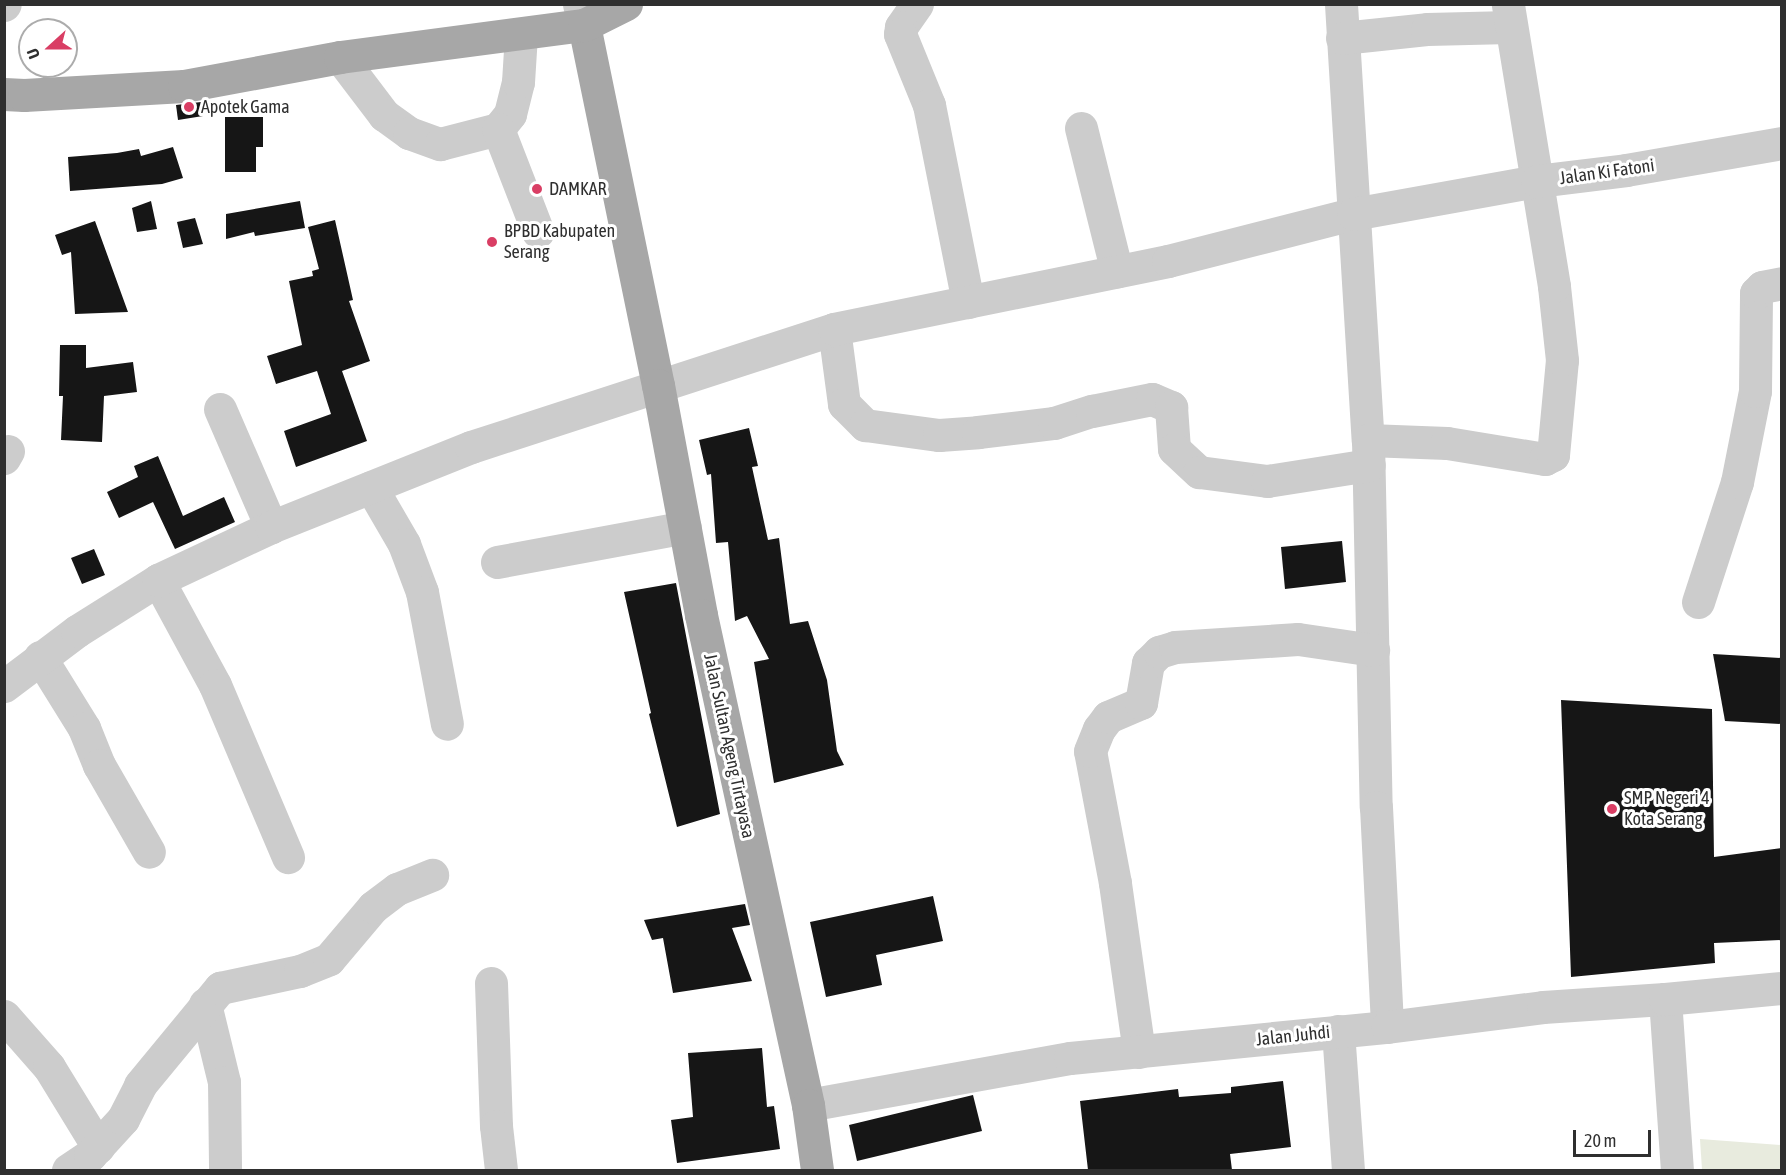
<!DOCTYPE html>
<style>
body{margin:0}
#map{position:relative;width:1786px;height:1175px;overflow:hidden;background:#fff;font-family:"Asap Condensed",sans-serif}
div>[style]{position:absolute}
.green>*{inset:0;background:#e8ebde}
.building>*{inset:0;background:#161616}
.minor>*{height:33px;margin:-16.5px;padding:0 16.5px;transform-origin:16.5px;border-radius:16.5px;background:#ccc}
.major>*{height:33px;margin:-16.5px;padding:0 16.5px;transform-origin:16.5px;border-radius:16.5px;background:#a7a7a7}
.dots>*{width:16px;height:16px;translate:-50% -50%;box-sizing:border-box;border:3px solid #fff;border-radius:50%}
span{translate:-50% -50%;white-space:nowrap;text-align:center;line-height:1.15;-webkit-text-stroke:6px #fff;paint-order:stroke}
.poi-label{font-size:18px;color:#2f2f2f}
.left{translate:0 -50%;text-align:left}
.street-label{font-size:18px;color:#2f2f2f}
.frame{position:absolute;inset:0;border:6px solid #2f2f2f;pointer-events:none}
.north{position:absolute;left:18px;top:18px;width:60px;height:60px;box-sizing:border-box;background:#fff;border:2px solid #acacac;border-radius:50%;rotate:249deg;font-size:16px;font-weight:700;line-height:24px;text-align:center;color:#2f2f2f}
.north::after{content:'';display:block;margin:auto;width:21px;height:27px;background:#d93e64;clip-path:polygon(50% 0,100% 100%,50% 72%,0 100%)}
.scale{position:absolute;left:1573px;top:1130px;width:78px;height:27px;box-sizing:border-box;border:3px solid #2f2f2f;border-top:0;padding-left:8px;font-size:18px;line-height:21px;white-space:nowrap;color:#2f2f2f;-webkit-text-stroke:4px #fff;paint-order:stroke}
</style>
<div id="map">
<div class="green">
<i style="clip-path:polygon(1700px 1139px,1781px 1145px,1781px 1170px,1702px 1170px)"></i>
</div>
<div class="building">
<i style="clip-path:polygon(201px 102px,203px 116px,178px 120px,176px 105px)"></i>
<i style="clip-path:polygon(225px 117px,263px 117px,263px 147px,256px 147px,256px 172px,225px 172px)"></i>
<i style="clip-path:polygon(173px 147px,183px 178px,162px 184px,70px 191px,68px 157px,117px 153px,139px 149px,141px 156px)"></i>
<i style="clip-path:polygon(151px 201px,157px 229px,137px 232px,132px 208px)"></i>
<i style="clip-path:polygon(300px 201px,305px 228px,255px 236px,254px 232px,226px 239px,226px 214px)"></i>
<i style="clip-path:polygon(195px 218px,203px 244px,183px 248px,177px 222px)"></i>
<i style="clip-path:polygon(335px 220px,353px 300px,349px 301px,370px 361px,342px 371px,367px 441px,296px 467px,284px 431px,331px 414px,317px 371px,276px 384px,267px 356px,302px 345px,289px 281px,313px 276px,312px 271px,319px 269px,308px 227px)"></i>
<i style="clip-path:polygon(95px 221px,128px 312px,75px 314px,71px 252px,62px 255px,55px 235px)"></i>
<i style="clip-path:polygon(60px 345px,86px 345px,86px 368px,133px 362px,137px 392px,104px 396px,102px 442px,61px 440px,63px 396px,59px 396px)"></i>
<i style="clip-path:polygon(749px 428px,758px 466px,752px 467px,768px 540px,779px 538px,790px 624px,808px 621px,827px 680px,837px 751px,844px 765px,774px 783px,754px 662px,769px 659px,747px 616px,735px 621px,728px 542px,716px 543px,711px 474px,707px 475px,699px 440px)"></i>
<i style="clip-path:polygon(158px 456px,183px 516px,224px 497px,235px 522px,175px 549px,153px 502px,119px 518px,107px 492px,138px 477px,134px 466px)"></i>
<i style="clip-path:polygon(1342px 541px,1346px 582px,1285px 589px,1281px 547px)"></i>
<i style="clip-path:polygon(94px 549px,105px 575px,82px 584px,71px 558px)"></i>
<i style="clip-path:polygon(676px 583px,720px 814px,677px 827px,649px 714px,651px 713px,624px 592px)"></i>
<i style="clip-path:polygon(1713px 654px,1782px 658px,1782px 724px,1725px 721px)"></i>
<i style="clip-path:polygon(1561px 700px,1712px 709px,1714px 857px,1782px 848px,1782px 940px,1714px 943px,1715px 963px,1571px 977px)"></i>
<i style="clip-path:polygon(933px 896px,943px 941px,876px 955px,882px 985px,826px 997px,810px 922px)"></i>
<i style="clip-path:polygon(745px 904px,750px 925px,732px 928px,752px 981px,673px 993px,663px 938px,652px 940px,644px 920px)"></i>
<i style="clip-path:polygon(762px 1048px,767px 1107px,774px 1106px,780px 1149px,677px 1163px,671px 1120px,693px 1117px,688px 1053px)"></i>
<i style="clip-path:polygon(1283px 1081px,1291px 1147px,1230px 1154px,1232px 1170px,1088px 1170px,1080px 1101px,1178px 1089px,1179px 1097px,1231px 1093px,1231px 1087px)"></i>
<i style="clip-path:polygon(973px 1095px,982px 1131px,857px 1161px,849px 1125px)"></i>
</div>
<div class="minor">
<i style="left:579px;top:4px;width:22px;rotate:77deg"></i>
<i style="left:917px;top:4px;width:28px;rotate:125deg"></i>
<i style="left:901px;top:27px;width:7px;rotate:98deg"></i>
<i style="left:900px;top:34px;width:77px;rotate:67.8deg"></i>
<i style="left:929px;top:105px;width:201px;rotate:78.8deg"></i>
<i style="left:1341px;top:4px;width:437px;rotate:86.5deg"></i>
<i style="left:1368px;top:440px;width:367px;rotate:88.8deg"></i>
<i style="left:1376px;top:807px;width:220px;rotate:87.1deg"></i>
<i style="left:4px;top:5px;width:1px;rotate:-45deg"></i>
<i style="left:1342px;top:38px;width:85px;rotate:-6deg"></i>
<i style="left:1427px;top:29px;width:83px;rotate:-1.4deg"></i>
<i style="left:340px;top:57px;width:73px;rotate:52.8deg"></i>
<i style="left:384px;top:115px;width:31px;rotate:36deg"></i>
<i style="left:409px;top:133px;width:33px;rotate:20deg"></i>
<i style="left:440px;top:144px;width:60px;rotate:-14.5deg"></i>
<i style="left:498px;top:129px;width:19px;rotate:-51deg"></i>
<i style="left:510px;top:114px;width:33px;rotate:-76deg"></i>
<i style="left:518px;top:82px;width:48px;rotate:-86.4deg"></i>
<i style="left:1081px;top:128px;width:148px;rotate:76deg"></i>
<i style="left:498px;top:129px;width:110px;rotate:68.8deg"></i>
<i style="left:834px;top:329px;width:76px;rotate:82.4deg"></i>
<i style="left:844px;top:404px;width:30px;rotate:45deg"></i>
<i style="left:865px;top:425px;width:75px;rotate:7.7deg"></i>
<i style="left:939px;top:435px;width:39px;rotate:-4deg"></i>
<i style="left:978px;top:432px;width:77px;rotate:-6.8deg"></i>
<i style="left:1054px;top:423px;width:40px;rotate:-18deg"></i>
<i style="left:1092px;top:411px;width:61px;rotate:-11.3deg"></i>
<i style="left:1152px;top:399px;width:21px;rotate:23deg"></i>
<i style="left:1171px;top:407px;width:42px;rotate:85.9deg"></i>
<i style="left:1174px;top:449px;width:34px;rotate:43deg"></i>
<i style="left:1199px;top:472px;width:69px;rotate:7.5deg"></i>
<i style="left:1267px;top:481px;width:103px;rotate:-8.9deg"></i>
<i style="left:220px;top:409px;width:129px;rotate:66.6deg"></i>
<i style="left:1368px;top:440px;width:79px;rotate:2.2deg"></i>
<i style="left:1447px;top:443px;width:99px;rotate:9.3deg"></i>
<i style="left:1545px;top:459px;width:9px;rotate:-27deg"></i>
<i style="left:1553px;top:455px;width:95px;rotate:-84.6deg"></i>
<i style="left:1562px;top:360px;width:74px;rotate:-96.2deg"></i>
<i style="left:1554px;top:286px;width:286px;rotate:-99.3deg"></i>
<i style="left:4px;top:458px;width:8px;rotate:-60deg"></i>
<i style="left:371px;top:487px;width:66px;rotate:59.9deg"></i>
<i style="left:404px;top:544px;width:51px;rotate:69.4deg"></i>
<i style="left:422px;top:592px;width:134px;rotate:79.3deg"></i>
<i style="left:497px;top:562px;width:191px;rotate:-10.5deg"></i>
<i style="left:158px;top:580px;width:119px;rotate:61.5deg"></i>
<i style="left:215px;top:685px;width:187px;rotate:67deg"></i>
<i style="left:1698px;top:602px;width:126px;rotate:-72deg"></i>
<i style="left:1737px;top:482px;width:93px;rotate:-78.8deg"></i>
<i style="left:1755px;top:391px;width:98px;rotate:-89.4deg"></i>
<i style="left:1756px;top:293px;width:8px;rotate:-45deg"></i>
<i style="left:1762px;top:287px;width:20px;rotate:-11deg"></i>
<i style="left:40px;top:657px;width:84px;rotate:58.2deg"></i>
<i style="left:84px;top:728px;width:40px;rotate:68deg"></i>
<i style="left:99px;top:765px;width:100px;rotate:60.1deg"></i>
<i style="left:4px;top:686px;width:91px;rotate:-37deg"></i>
<i style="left:77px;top:631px;width:96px;rotate:-32.2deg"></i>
<i style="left:158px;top:580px;width:125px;rotate:-25.1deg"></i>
<i style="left:271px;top:527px;width:215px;rotate:-21.8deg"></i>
<i style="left:471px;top:447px;width:382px;rotate:-18deg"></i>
<i style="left:834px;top:329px;width:341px;rotate:-11.5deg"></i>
<i style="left:1168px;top:261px;width:191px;rotate:-14.3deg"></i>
<i style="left:1353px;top:214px;width:187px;rotate:-10.2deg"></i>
<i style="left:1537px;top:181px;width:90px;rotate:-7deg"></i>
<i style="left:1626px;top:170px;width:158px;rotate:-9.8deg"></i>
<i style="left:491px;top:983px;width:143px;rotate:88deg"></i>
<i style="left:496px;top:1126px;width:44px;rotate:83.5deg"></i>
<i style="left:1665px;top:999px;width:171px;rotate:86deg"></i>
<i style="left:205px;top:1004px;width:80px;rotate:76.3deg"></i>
<i style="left:224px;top:1082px;width:88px;rotate:89.3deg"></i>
<i style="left:4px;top:1016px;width:68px;rotate:48.6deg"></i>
<i style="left:49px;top:1067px;width:94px;rotate:58.5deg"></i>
<i style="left:1338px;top:1031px;width:139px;rotate:85.9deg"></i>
<i style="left:1139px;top:1052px;width:171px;rotate:-98.1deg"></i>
<i style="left:1115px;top:883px;width:134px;rotate:-100.7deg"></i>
<i style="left:1090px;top:751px;width:24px;rotate:-68deg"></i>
<i style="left:1099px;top:729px;width:15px;rotate:-53deg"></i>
<i style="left:1108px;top:717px;width:36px;rotate:-23deg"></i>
<i style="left:1141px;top:703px;width:41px;rotate:-80.1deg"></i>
<i style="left:1148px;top:663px;width:16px;rotate:-45deg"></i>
<i style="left:1159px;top:652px;width:17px;rotate:-17deg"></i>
<i style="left:1175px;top:647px;width:123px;rotate:-3.7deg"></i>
<i style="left:1298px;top:639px;width:76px;rotate:8.3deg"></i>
<i style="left:808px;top:1105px;width:266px;rotate:-10.2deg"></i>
<i style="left:1070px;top:1058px;width:319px;rotate:-5.6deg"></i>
<i style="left:1387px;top:1027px;width:157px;rotate:-7.3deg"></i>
<i style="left:1543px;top:1007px;width:122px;rotate:-3.8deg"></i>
<i style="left:1665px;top:999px;width:118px;rotate:-5.4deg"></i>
<i style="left:68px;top:1170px;width:27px;rotate:-34deg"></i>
<i style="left:90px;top:1155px;width:49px;rotate:-47.5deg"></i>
<i style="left:123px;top:1119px;width:38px;rotate:-63deg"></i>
<i style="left:140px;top:1085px;width:126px;rotate:-50.5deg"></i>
<i style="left:220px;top:988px;width:82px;rotate:-12deg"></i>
<i style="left:300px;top:971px;width:31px;rotate:-22deg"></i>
<i style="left:329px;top:959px;width:68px;rotate:-49.8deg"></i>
<i style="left:373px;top:907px;width:30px;rotate:-37deg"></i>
<i style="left:397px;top:889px;width:38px;rotate:-22deg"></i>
</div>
<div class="major">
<i style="left:584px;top:25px;width:368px;rotate:78.4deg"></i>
<i style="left:658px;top:385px;width:234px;rotate:79.4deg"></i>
<i style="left:701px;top:615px;width:502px;rotate:77.68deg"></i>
<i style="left:808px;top:1105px;width:66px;rotate:82.1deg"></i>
<i style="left:4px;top:94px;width:20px;rotate:3deg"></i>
<i style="left:24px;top:95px;width:160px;rotate:-3.2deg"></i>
<i style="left:184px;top:86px;width:159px;rotate:-10.5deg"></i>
<i style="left:340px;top:57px;width:246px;rotate:-7.5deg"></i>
<i style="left:584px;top:25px;width:47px;rotate:-26.6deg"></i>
</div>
<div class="dots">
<i style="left:189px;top:107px;background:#d93e64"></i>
<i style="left:537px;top:189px;background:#d93e64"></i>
<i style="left:492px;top:242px;background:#d93e64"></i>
<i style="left:1612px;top:809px;background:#d93e64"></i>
</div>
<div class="poi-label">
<span class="left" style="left:201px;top:107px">Apotek Gama</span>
<span class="left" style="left:549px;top:189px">DAMKAR</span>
<span class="left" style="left:504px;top:242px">BPBD Kabupaten<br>Serang</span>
<span class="left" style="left:1624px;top:809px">SMP Negeri 4<br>Kota Serang</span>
</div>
<div class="street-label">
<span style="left:1607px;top:172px;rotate:-8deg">Jalan Ki Fatoni</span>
<span style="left:729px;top:746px;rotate:78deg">Jalan Sultan Ageng Tirtayasa</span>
<span style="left:1293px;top:1036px;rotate:-6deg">Jalan Juhdi</span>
</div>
<div class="frame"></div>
<div class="north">U</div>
<div class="scale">20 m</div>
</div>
